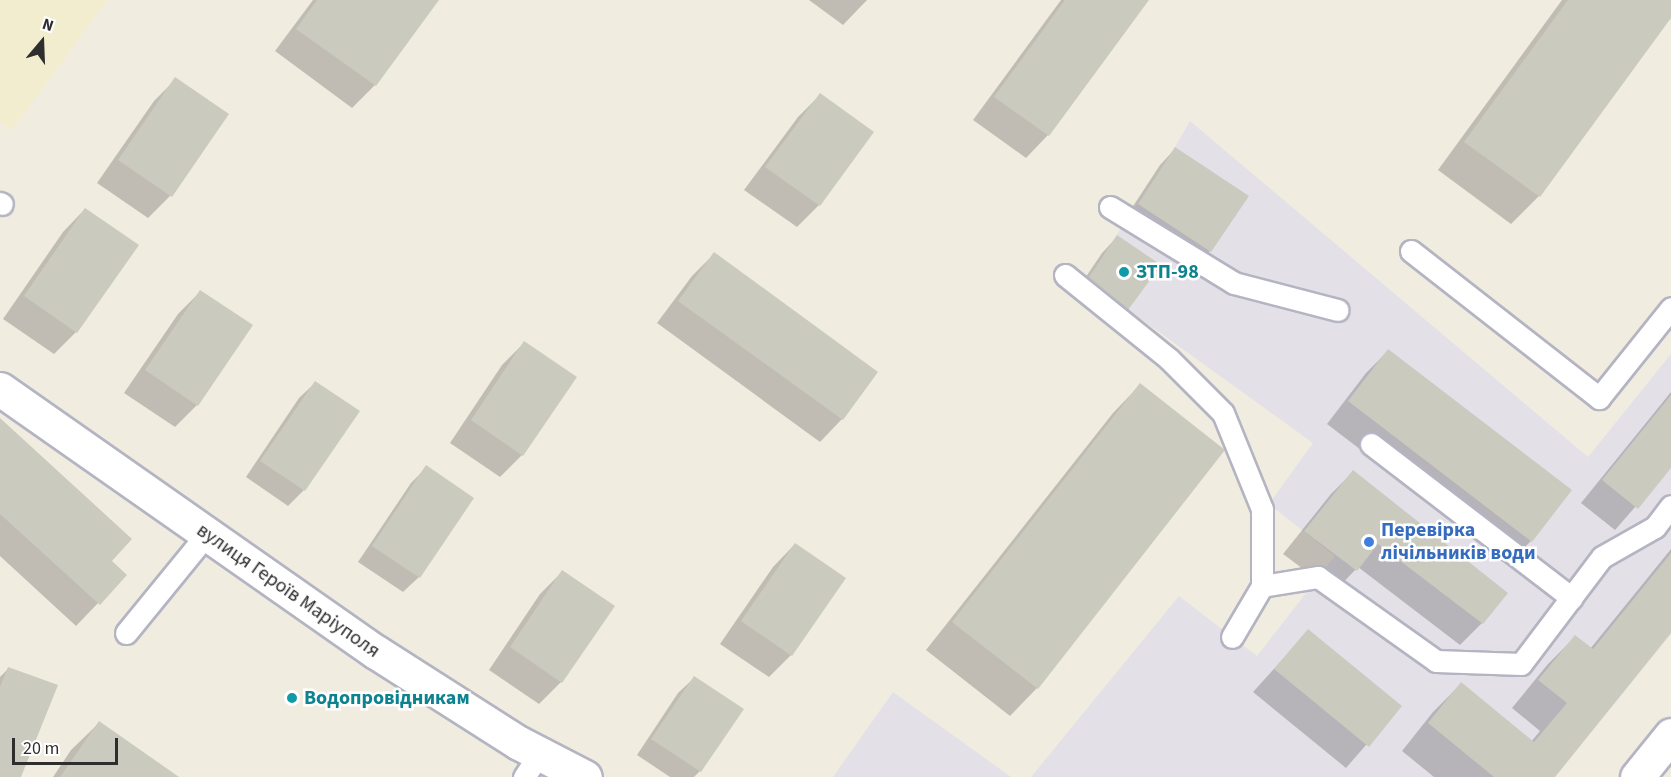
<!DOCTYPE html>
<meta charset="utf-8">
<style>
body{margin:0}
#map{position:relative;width:1671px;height:777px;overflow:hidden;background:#f0ece0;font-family:"Source Sans 3",sans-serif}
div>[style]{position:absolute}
.industrial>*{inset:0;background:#e4e0e8}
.education>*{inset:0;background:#f2edcf}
.shadow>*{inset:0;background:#0003}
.building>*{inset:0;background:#cbcabe}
.roads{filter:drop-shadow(2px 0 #b4b4c2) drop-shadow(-2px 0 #b4b4c2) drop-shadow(0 2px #b4b4c2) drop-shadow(0 -2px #b4b4c2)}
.service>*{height:21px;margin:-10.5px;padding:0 10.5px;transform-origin:10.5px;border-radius:10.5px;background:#fff}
.minor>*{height:33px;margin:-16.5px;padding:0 16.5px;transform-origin:16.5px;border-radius:16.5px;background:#fff}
.dots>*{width:16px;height:16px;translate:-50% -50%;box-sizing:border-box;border:3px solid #fff;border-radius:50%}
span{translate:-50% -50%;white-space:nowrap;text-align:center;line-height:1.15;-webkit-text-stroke:5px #fff;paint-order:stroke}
.culture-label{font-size:20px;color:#0d838f;font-weight:700}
.left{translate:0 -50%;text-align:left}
.shop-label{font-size:20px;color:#366cbe;font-weight:700}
.street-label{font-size:20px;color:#2e2e2e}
.north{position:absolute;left:12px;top:12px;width:60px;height:60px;-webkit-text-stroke:4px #fff;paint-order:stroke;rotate:19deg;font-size:16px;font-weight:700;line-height:24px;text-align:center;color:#2e2e2e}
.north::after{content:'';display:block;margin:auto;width:21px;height:27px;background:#2e2e2e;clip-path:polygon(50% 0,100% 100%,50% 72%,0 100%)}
.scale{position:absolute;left:12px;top:738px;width:106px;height:27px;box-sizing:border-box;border:3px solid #2e2e2e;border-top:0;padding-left:8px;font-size:18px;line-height:21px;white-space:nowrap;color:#2e2e2e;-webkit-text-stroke:4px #fff;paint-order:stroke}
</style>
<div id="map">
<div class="industrial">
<i style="clip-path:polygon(1190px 121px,1588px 457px,1671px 354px,1671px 634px,1555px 777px,1031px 777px,1179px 596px,1257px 656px,1335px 556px,1269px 504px,1313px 443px,1087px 280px,1175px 147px)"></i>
<i style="clip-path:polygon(893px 692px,1011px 777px,833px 777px)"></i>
</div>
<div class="education">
<i style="clip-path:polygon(0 0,107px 0,12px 130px,0 122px)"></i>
</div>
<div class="shadow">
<i style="clip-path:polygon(313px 0,437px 0,375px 85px,352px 108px,275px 51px)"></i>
<i style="clip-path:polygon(809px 0,867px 0,843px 25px)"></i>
<i style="clip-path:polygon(1061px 0,1147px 0,1048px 135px,1026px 158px,973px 120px)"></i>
<i style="clip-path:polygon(1562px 0,1671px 0,1671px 16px,1539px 196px,1511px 224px,1438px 170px)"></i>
<i style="clip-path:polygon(176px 79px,170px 196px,148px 218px,97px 183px,154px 101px)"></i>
<i style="clip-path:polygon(820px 95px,872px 132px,819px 205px,797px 227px,744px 190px,798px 117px)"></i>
<i style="clip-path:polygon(1175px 149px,1210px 251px,1195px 267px,1124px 220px,1160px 165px)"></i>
<i style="clip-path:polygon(85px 209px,76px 332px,54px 354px,3px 319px,63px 232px)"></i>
<i style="clip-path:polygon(1117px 237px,1159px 266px,1127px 309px,1111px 325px,1073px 296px,1102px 253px)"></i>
<i style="clip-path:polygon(714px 254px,876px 372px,842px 419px,820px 442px,657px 323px,692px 276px)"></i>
<i style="clip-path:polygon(200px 292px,197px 405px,175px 427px,124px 393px,178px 314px)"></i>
<i style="clip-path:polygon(524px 343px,522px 455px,500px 477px,450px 443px,502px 365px)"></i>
<i style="clip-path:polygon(1388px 351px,1531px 541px,1509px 563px,1327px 424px,1366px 373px)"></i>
<i style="clip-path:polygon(315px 383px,358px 411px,304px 490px,288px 506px,246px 477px,299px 398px)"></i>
<i style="clip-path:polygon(1140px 385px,1223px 450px,1037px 688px,1010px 716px,926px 650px,1113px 413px)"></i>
<i style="clip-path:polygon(1671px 392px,1671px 466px,1615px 530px,1581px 503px)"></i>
<i style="clip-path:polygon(0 420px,110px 561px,125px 575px,76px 626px,0 556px)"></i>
<i style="clip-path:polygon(427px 467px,419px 577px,403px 592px,358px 562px,411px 483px)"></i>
<i style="clip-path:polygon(1353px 472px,1482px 623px,1460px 645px,1358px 567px,1334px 592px,1283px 554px,1331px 494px)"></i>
<i style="clip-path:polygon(795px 544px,791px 655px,769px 677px,720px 644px,773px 567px)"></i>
<i style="clip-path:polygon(1671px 549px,1671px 631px,1553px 777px,1434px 777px,1402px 751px,1433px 712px,1461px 684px,1531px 742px,1540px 731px,1512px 708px,1548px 664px,1575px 637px,1590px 649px)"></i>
<i style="clip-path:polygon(562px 572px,561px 682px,539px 704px,489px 670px,540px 594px)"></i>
<i style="clip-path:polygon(1308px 631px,1400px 706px,1346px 768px,1253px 692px)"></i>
<i style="clip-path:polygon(8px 669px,20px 777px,0 777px,0 677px)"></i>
<i style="clip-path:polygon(694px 678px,700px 771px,694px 777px,670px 777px,637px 755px,678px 693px)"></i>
<i style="clip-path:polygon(99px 723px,176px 777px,53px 777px,71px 750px)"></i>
</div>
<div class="building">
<i style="clip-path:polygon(317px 0,439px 0,376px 86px,296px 29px)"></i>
<i style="clip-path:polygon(1065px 0,1149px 0,1049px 136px,994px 97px)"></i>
<i style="clip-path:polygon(1568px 0,1671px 0,1671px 18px,1540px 197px,1464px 142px)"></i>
<i style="clip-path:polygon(175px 77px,229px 114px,172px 197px,118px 160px)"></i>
<i style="clip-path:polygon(820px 93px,874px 132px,820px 206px,765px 167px)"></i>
<i style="clip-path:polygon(1175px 147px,1249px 196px,1211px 252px,1138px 204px)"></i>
<i style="clip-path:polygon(85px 208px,139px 245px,77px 333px,24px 296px)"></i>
<i style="clip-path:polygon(1117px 235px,1161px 265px,1128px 310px,1087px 280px)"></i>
<i style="clip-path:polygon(714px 252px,878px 372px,843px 420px,678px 301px)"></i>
<i style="clip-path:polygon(200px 290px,253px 325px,198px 406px,145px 370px)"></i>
<i style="clip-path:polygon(524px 341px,577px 377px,523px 456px,471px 420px)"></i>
<i style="clip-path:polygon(1388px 349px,1572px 490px,1532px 542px,1348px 401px)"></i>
<i style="clip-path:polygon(315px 381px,360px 411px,305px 491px,260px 461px)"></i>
<i style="clip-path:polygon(1140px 383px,1225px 450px,1038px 689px,952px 622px)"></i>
<i style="clip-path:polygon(1671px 395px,1671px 468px,1638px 509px,1602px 480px)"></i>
<i style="clip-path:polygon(0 418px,132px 539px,112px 561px,127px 575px,100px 605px,0 514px)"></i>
<i style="clip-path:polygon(426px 465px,474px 498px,420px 578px,372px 546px)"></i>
<i style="clip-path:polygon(1353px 470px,1508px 593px,1483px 624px,1378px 544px,1357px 571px,1304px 531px)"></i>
<i style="clip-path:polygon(795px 543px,846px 578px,792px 656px,741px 621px)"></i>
<i style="clip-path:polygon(1671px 553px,1671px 633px,1555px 777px,1494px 777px,1428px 723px,1461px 682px,1534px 742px,1567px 703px,1538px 680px,1575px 635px,1593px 649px)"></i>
<i style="clip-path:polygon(562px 570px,615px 606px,562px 683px,510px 647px)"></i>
<i style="clip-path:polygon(1308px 629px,1402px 706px,1369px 747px,1274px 669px)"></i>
<i style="clip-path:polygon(8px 667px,58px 685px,21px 777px,0 777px,0 687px)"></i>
<i style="clip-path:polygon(694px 676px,744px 709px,701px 772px,651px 739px)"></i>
<i style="clip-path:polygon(99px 721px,179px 777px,60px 777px)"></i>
</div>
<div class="roads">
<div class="service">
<i style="left:0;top:203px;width:2px;rotate:27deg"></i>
<i style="left:1110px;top:207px;width:145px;rotate:31.5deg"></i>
<i style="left:1234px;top:283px;width:107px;rotate:14.6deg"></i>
<i style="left:1411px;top:251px;width:239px;rotate:38deg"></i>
<i style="left:1599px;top:398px;width:115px;rotate:-51.3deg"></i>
<i style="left:1065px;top:275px;width:134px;rotate:38.9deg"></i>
<i style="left:1169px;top:359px;width:76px;rotate:45deg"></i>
<i style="left:1223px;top:413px;width:104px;rotate:67.9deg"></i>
<i style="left:1262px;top:509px;width:77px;rotate:90deg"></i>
<i style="left:1262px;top:586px;width:59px;rotate:120.5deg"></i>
<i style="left:1371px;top:444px;width:253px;rotate:37.5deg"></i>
<i style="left:1262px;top:586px;width:57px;rotate:-9.1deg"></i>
<i style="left:1318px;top:577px;width:145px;rotate:35.4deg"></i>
<i style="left:1436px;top:661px;width:85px;rotate:2deg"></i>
<i style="left:1521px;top:664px;width:134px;rotate:-52.9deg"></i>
<i style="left:1602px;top:557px;width:61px;rotate:-29.5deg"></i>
<i style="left:1655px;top:527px;width:26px;rotate:-53deg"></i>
<i style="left:126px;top:633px;width:127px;rotate:-50.8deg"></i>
<i style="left:524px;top:777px;width:29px;rotate:-56deg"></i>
</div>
<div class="minor">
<i style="left:0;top:389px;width:459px;rotate:35deg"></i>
<i style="left:376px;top:652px;width:169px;rotate:32.5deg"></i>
<i style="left:519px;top:743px;width:74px;rotate:27.3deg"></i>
<i style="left:1637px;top:777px;width:54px;rotate:-51deg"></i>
</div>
</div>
<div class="dots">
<i style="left:1124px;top:272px;background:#0f9aa8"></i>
<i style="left:1369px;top:542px;background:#3f7fe0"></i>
<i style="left:292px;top:698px;background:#0f9aa8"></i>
</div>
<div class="culture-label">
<span class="left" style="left:1136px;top:272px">ЗТП-98</span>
<span class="left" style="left:304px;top:698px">Водопровідникам</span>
</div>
<div class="shop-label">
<span class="left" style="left:1381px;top:542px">Перевірка<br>лічільників води</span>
</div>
<div class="street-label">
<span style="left:288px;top:591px;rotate:35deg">вулиця Героїв Маріуполя</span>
</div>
<div class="north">N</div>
<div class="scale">20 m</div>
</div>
